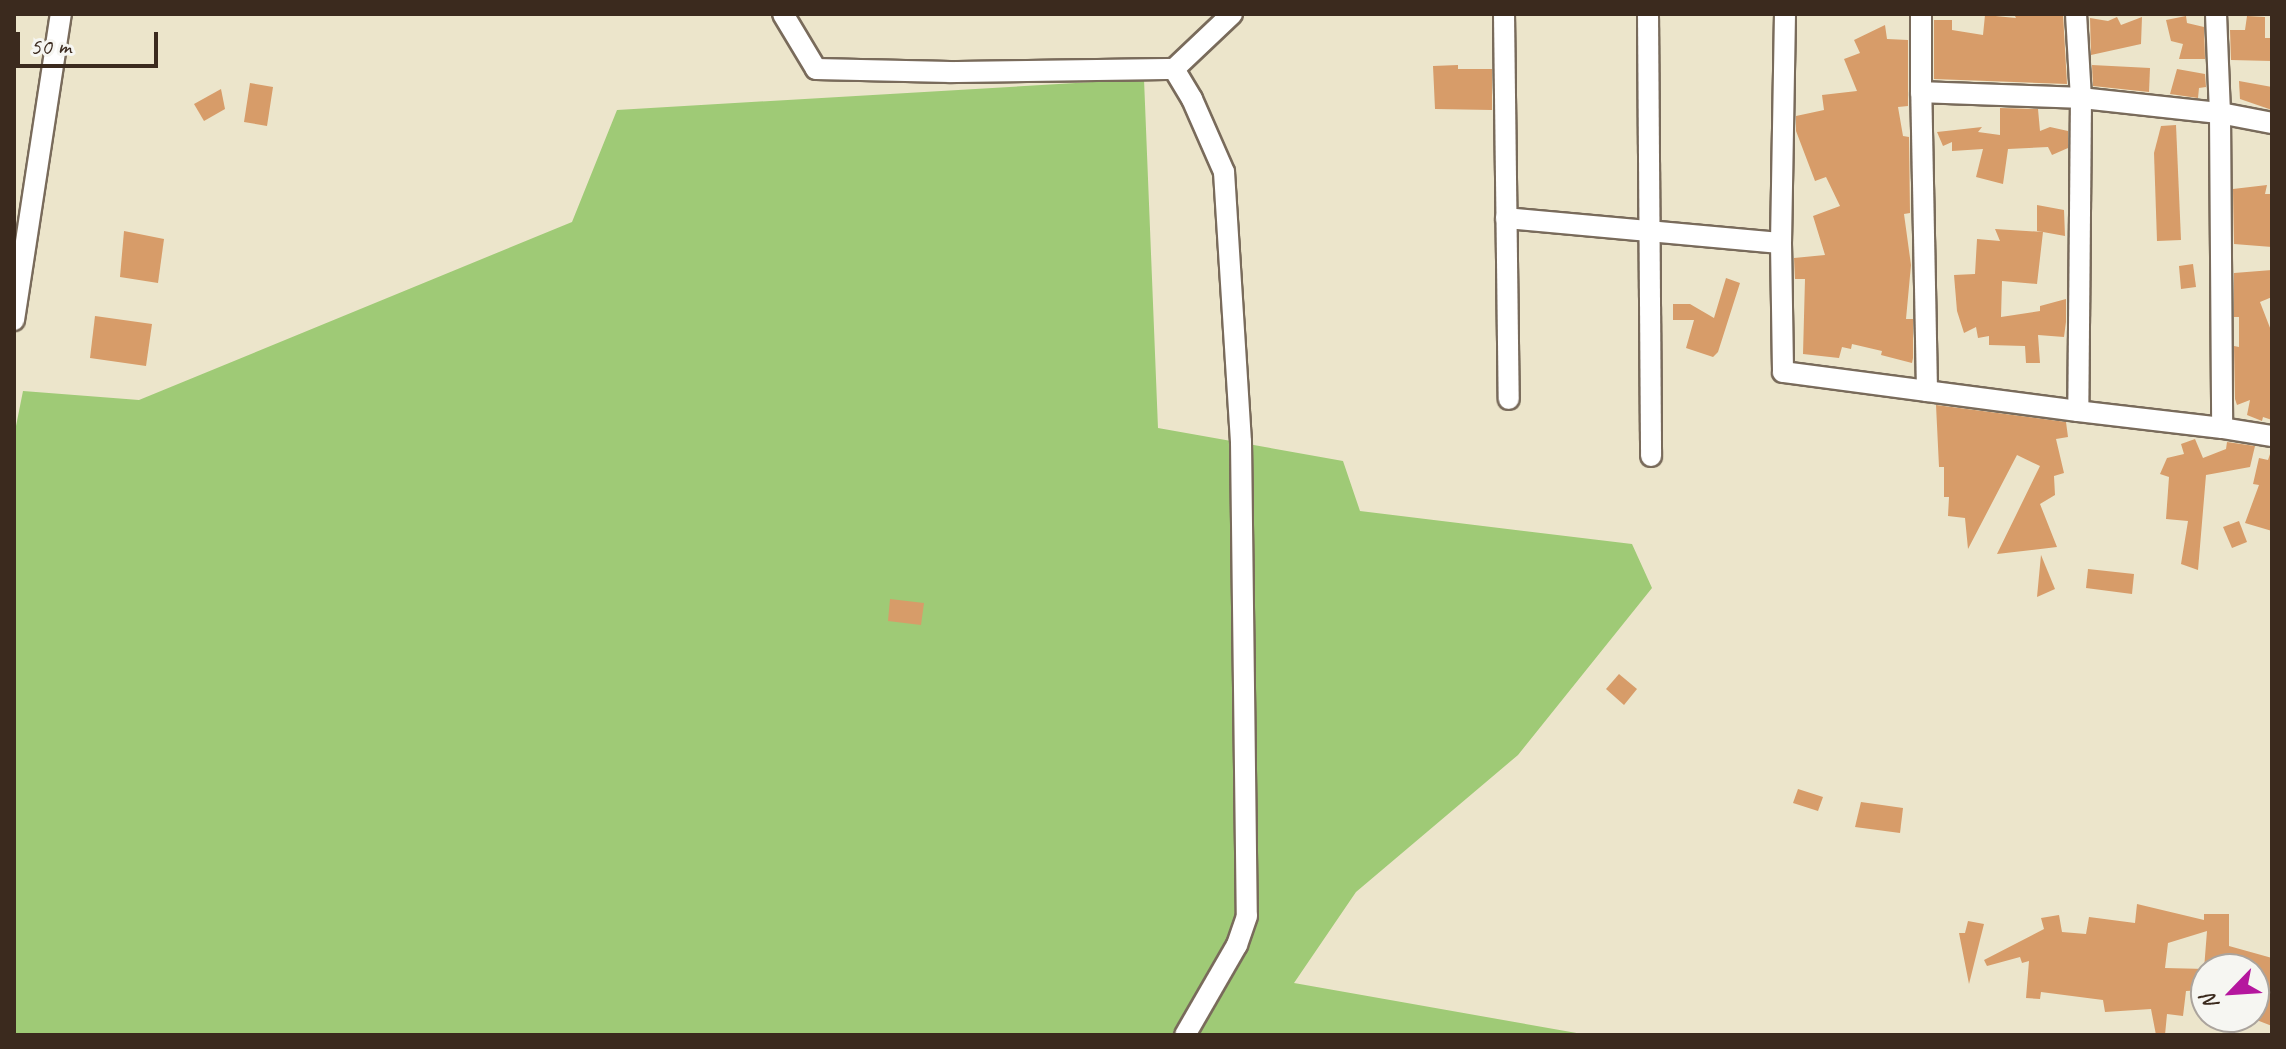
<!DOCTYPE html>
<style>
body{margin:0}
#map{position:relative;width:2286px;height:1049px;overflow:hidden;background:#ece5cb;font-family:Caveat,sans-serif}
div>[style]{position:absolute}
.green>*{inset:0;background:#9fca76}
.building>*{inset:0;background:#d79c69}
.roads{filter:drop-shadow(2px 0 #796b5b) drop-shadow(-2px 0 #796b5b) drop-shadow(0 2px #796b5b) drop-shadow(0 -2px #796b5b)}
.street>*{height:20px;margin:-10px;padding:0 10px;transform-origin:10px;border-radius:10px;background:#fff}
span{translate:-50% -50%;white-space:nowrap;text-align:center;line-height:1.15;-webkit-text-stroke:8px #f6f6f2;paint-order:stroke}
.frame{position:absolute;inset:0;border:16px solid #3b2a1e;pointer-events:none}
.north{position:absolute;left:2190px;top:953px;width:80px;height:80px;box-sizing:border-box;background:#f6f6f2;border:2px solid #aba49d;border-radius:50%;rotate:245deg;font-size:22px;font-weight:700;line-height:32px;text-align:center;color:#3b2a1e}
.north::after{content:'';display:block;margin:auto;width:28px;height:36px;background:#b5179e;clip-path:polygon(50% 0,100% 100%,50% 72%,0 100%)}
.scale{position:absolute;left:16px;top:32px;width:142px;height:36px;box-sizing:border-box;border:4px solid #3b2a1e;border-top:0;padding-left:10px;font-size:24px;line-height:28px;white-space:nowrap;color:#3b2a1e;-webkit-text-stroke:6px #f6f6f2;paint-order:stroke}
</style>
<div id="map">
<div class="green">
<i style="clip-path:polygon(1144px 79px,1158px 428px,1343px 461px,1360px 511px,1632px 544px,1652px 588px,1518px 755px,1356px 892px,1294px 983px,1588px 1035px,14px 1035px,14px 436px,23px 391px,139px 400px,572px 222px,617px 110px)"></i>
</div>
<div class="building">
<i style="clip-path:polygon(2014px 14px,2063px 14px,2067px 84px,1934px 79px,1934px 20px,1952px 20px,1952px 30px,1983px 35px,1985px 15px,2016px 18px)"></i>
<i style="clip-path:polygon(2186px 16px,2187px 23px,2204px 27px,2205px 59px,2179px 59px,2183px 44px,2171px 41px,2166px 20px)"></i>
<i style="clip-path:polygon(2247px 16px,2265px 17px,2265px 38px,2272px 38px,2272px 61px,2231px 60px,2230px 30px,2245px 30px)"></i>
<i style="clip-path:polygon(2117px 17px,2121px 25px,2142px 17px,2141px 44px,2091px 55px,2090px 18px,2108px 21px)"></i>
<i style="clip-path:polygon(1885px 25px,1887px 39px,1908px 40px,1908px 106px,1898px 107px,1903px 136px,1909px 137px,1910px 213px,1904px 214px,1911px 265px,1906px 319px,1913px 319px,1913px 358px,1912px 363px,1881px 355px,1882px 351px,1852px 344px,1851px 349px,1842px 347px,1839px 358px,1803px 354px,1805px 279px,1795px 279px,1794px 258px,1825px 255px,1813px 216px,1840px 206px,1826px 177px,1815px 181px,1796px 131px,1796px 116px,1824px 110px,1822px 95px,1857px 91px,1844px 59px,1860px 53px,1854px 40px)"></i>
<i style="clip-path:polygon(1458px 65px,1458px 69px,1492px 69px,1492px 110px,1435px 109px,1433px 66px)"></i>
<i style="clip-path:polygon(2092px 65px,2150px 68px,2149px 92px,2093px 86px)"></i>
<i style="clip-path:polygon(2177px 69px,2205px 74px,2206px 87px,2199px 88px,2198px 98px,2170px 94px)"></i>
<i style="clip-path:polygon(2239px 81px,2272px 87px,2272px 110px,2240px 99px)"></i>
<i style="clip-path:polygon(250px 83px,273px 87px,267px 126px,244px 122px)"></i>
<i style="clip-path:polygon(221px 89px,225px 109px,204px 121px,194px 104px)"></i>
<i style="clip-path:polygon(2000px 108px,2038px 109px,2040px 131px,2050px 127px,2068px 131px,2068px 148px,2052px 155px,2048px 147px,2008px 149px,2003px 184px,1976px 177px,1983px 149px,1952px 151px,1952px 142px,1943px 146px,1937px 132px,1982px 127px,1978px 132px,2000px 135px)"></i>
<i style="clip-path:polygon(2176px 125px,2181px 240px,2157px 241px,2154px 153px,2161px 126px)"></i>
<i style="clip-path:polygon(2267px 185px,2265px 194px,2272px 194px,2272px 247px,2234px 244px,2233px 189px)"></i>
<i style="clip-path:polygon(2037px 205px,2064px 210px,2065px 236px,2043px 232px,2037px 284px,2002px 281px,2001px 317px,2040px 311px,2040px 306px,2066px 299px,2066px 322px,2064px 337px,2038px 335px,2040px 363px,2026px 363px,2025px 346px,1989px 345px,1989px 336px,1978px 338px,1976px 327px,1964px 333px,1957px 311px,1954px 275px,1975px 274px,1977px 239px,2000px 241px,1995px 229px,2043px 232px,2037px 231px)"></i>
<i style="clip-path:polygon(124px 231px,164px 239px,158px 283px,120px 277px)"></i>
<i style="clip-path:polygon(2193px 264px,2196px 287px,2181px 289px,2179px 266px)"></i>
<i style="clip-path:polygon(2272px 270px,2272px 297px,2260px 302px,2272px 333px,2272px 420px,2263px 417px,2262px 421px,2247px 415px,2250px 400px,2237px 405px,2235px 399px,2234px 346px,2239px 347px,2239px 317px,2234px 317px,2234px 273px)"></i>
<i style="clip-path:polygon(1726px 278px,1740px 283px,1718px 352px,1713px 357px,1686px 348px,1694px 320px,1673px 320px,1673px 304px,1690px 304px,1714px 318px)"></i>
<i style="clip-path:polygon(95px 316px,152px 324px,146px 366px,90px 358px)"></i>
<i style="clip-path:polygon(1936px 405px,2066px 422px,2068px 437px,2056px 439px,2064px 473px,2054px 476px,2055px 495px,2040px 504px,2057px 547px,1997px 554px,2040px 466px,2017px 455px,1968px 549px,1965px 518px,1948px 516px,1949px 497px,1944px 497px,1944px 467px,1939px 467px)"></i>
<i style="clip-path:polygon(2195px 439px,2203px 458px,2226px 449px,2227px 442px,2255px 446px,2250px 467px,2206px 475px,2198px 570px,2181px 564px,2188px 521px,2166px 519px,2169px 477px,2160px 474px,2167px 458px,2184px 454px,2181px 444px)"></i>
<i style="clip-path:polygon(2270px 454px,2272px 454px,2272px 531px,2245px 523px,2259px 485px,2253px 484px,2259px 458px,2268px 460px)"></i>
<i style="clip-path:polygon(2239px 521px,2247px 542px,2232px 548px,2223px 527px)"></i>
<i style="clip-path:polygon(2041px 555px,2055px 589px,2037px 597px)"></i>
<i style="clip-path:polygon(2088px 569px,2134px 574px,2132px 594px,2086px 588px)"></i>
<i style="clip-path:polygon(890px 599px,924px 603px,921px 625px,888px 621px)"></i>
<i style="clip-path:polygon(1619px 674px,1637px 689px,1624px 705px,1606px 689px)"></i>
<i style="clip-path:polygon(1798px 789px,1823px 797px,1818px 811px,1793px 803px)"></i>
<i style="clip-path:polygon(1861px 802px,1903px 808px,1900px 833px,1855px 827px)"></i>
<i style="clip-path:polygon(2137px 904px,2204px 920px,2204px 914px,2229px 914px,2229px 946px,2272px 958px,2272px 1026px,2254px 1019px,2254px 969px,2204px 969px,2207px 931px,2168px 943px,2165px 968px,2206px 969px,2206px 990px,2186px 991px,2183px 1016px,2167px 1014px,2165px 1035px,2156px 1035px,2151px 1009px,2105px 1012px,2103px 1000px,2041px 992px,2040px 999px,2026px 998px,2029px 961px,2022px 963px,2020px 957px,1987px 966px,1984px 960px,2044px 929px,2041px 918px,2059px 915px,2062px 932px,2086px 934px,2089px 917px,2135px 923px)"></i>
<i style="clip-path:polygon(1968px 921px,1984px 924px,1969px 984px,1959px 933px,1965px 933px)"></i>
</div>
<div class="roads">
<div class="street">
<i style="left:783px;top:14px;width:64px;rotate:59deg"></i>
<i style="left:816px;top:69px;width:134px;rotate:1.3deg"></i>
<i style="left:950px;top:72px;width:224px;rotate:-0.8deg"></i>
<i style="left:1174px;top:69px;width:80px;rotate:-43.5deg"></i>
<i style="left:1504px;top:14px;width:385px;rotate:89.3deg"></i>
<i style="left:1648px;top:14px;width:442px;rotate:89.6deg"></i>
<i style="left:2076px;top:14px;width:84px;rotate:86.6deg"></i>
<i style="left:2081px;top:98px;width:140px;rotate:6.2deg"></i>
<i style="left:2220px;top:113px;width:315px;rotate:89.6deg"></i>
<i style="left:2222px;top:428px;width:145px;rotate:-173.3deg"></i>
<i style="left:2078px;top:411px;width:152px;rotate:-172.5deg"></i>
<i style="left:1927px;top:391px;width:299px;rotate:-91.1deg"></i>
<i style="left:1921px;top:92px;width:160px;rotate:2.1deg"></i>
<i style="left:2081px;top:98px;width:313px;rotate:90.5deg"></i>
<i style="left:2216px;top:14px;width:99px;rotate:87.7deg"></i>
<i style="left:2220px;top:113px;width:53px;rotate:10.9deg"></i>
<i style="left:1174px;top:69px;width:35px;rotate:59deg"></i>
<i style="left:1192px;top:99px;width:80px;rotate:66.3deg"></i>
<i style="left:1224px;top:172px;width:271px;rotate:86.4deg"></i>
<i style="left:1241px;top:442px;width:474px;rotate:89.3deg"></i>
<i style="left:1247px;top:916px;width:31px;rotate:109deg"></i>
<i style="left:1237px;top:945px;width:104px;rotate:120deg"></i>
<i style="left:1921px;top:92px;width:78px;rotate:-90deg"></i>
<i style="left:1506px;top:218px;width:276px;rotate:5.2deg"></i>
<i style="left:1781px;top:243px;width:229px;rotate:-89deg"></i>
<i style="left:1781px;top:243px;width:129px;rotate:89.1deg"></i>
<i style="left:1783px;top:372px;width:145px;rotate:7.5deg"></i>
<i style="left:14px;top:320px;width:310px;rotate:-81.3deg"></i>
<i style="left:2222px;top:428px;width:51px;rotate:9.1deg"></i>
</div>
</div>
<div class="frame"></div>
<div class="north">N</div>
<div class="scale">50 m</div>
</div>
